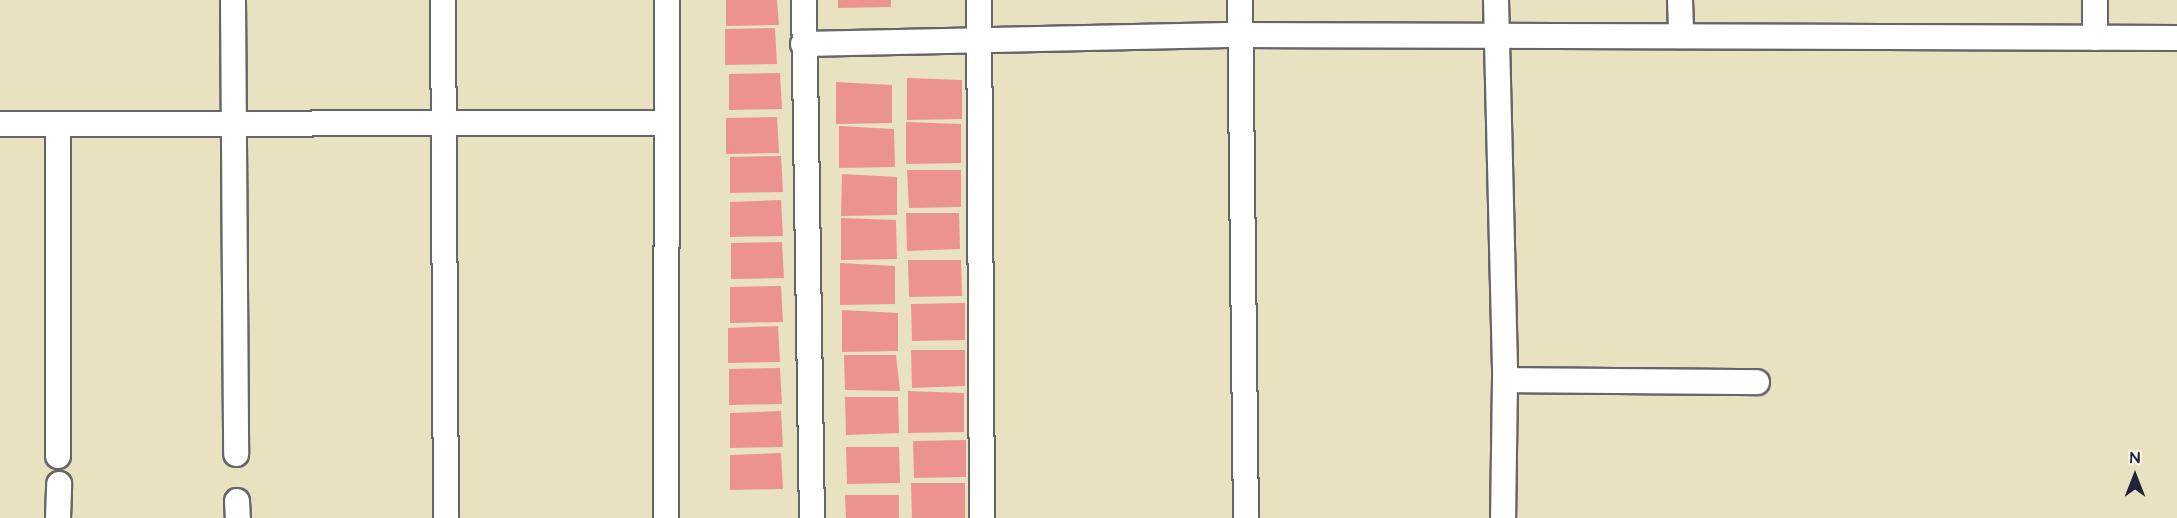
<!DOCTYPE html>
<style>
body{margin:0}
#map{position:relative;width:2177px;height:518px;overflow:hidden;background:#e9e2c1;font-family:"Architects Daughter",sans-serif}
div>[style]{position:absolute}
.building>*{inset:0;background:#ed938f}
.roads{filter:drop-shadow(2px 0 #68656a) drop-shadow(-2px 0 #68656a) drop-shadow(0 2px #68656a) drop-shadow(0 -2px #68656a)}
.street>*{height:24px;margin:-12px;padding:0 12px;transform-origin:12px;border-radius:12px;background:#fff}
span{translate:-50% -50%;white-space:nowrap;text-align:center;line-height:1.15;-webkit-text-stroke:4.5px #fbf7ec;paint-order:stroke}
.north{position:absolute;left:2105px;top:446px;width:60px;height:60px;-webkit-text-stroke:4px #fbf7ec;paint-order:stroke;rotate:0deg;font-size:16px;font-weight:700;line-height:24px;text-align:center;color:#22223b}
.north::after{content:'';display:block;margin:auto;width:21px;height:27px;background:#22223b;clip-path:polygon(50% 0,100% 100%,50% 72%,0 100%)}
</style>
<div id="map">
<div class="building">
<i style="clip-path:polygon(726px 0,777px 0,779px 25px,726px 26px)"></i>
<i style="clip-path:polygon(838px 0,891px 0,891px 7px,838px 8px)"></i>
<i style="clip-path:polygon(775px 28px,777px 64px,725px 65px,725px 29px)"></i>
<i style="clip-path:polygon(780px 73px,782px 109px,729px 110px,729px 74px)"></i>
<i style="clip-path:polygon(907px 78px,962px 80px,962px 119px,907px 120px)"></i>
<i style="clip-path:polygon(836px 82px,892px 85px,892px 123px,836px 124px)"></i>
<i style="clip-path:polygon(777px 117px,779px 153px,726px 154px,726px 118px)"></i>
<i style="clip-path:polygon(906px 122px,961px 124px,961px 163px,906px 164px)"></i>
<i style="clip-path:polygon(839px 126px,894px 129px,895px 167px,839px 168px)"></i>
<i style="clip-path:polygon(781px 156px,783px 192px,730px 193px,730px 157px)"></i>
<i style="clip-path:polygon(907px 170px,961px 170px,961px 207px,909px 208px)"></i>
<i style="clip-path:polygon(842px 174px,897px 177px,897px 215px,841px 216px)"></i>
<i style="clip-path:polygon(781px 200px,783px 236px,730px 237px,730px 202px)"></i>
<i style="clip-path:polygon(906px 213px,959px 213px,960px 249px,907px 251px)"></i>
<i style="clip-path:polygon(841px 218px,896px 220px,897px 259px,841px 260px)"></i>
<i style="clip-path:polygon(782px 242px,784px 278px,731px 279px,731px 243px)"></i>
<i style="clip-path:polygon(908px 260px,961px 260px,962px 296px,909px 297px)"></i>
<i style="clip-path:polygon(840px 263px,895px 266px,895px 304px,840px 305px)"></i>
<i style="clip-path:polygon(781px 286px,783px 322px,730px 323px,730px 287px)"></i>
<i style="clip-path:polygon(965px 303px,965px 340px,912px 341px,911px 304px)"></i>
<i style="clip-path:polygon(842px 310px,898px 313px,898px 351px,842px 352px)"></i>
<i style="clip-path:polygon(778px 326px,780px 362px,728px 363px,728px 328px)"></i>
<i style="clip-path:polygon(911px 350px,965px 350px,965px 386px,912px 388px)"></i>
<i style="clip-path:polygon(844px 355px,896px 355px,900px 391px,845px 390px)"></i>
<i style="clip-path:polygon(780px 368px,782px 404px,729px 405px,729px 369px)"></i>
<i style="clip-path:polygon(908px 391px,964px 393px,964px 432px,908px 433px)"></i>
<i style="clip-path:polygon(845px 397px,898px 397px,899px 433px,846px 435px)"></i>
<i style="clip-path:polygon(781px 411px,783px 447px,730px 448px,730px 413px)"></i>
<i style="clip-path:polygon(966px 440px,966px 477px,914px 478px,913px 441px)"></i>
<i style="clip-path:polygon(846px 447px,899px 447px,900px 483px,847px 484px)"></i>
<i style="clip-path:polygon(781px 453px,783px 489px,730px 490px,730px 455px)"></i>
<i style="clip-path:polygon(911px 483px,965px 483px,965px 518px,912px 518px)"></i>
<i style="clip-path:polygon(845px 495px,899px 495px,899px 518px,846px 518px)"></i>
</div>
<div class="roads">
<div class="street">
<i style="left:233px;top:0;width:454px;rotate:89.6deg"></i>
<i style="left:443px;top:0;width:518px;rotate:89.67deg"></i>
<i style="left:804px;top:0;width:518px;rotate:89.12deg"></i>
<i style="left:979px;top:0;width:518px;rotate:89.67deg"></i>
<i style="left:1240px;top:0;width:518px;rotate:89.34deg"></i>
<i style="left:1496px;top:0;width:380px;rotate:88.6deg"></i>
<i style="left:1505px;top:380px;width:138px;rotate:90.8deg"></i>
<i style="left:1680px;top:0;width:36px;rotate:88deg"></i>
<i style="left:2095px;top:0;width:38px;rotate:90deg"></i>
<i style="left:803px;top:44px;width:437px;rotate:-1.2deg"></i>
<i style="left:1240px;top:35px;width:937px;rotate:0.18deg"></i>
<i style="left:0;top:124px;width:667px;rotate:-0.09deg"></i>
<i style="left:58px;top:124px;width:332px;rotate:90deg"></i>
<i style="left:1505px;top:380px;width:252px;rotate:0.5deg"></i>
<i style="left:237px;top:501px;width:17px;rotate:87deg"></i>
<i style="left:58px;top:518px;width:34px;rotate:-88deg"></i>
<i style="left:666px;top:518px;width:518px;rotate:-89.89deg"></i>
</div>
</div>
<div class="north">N</div>
</div>
